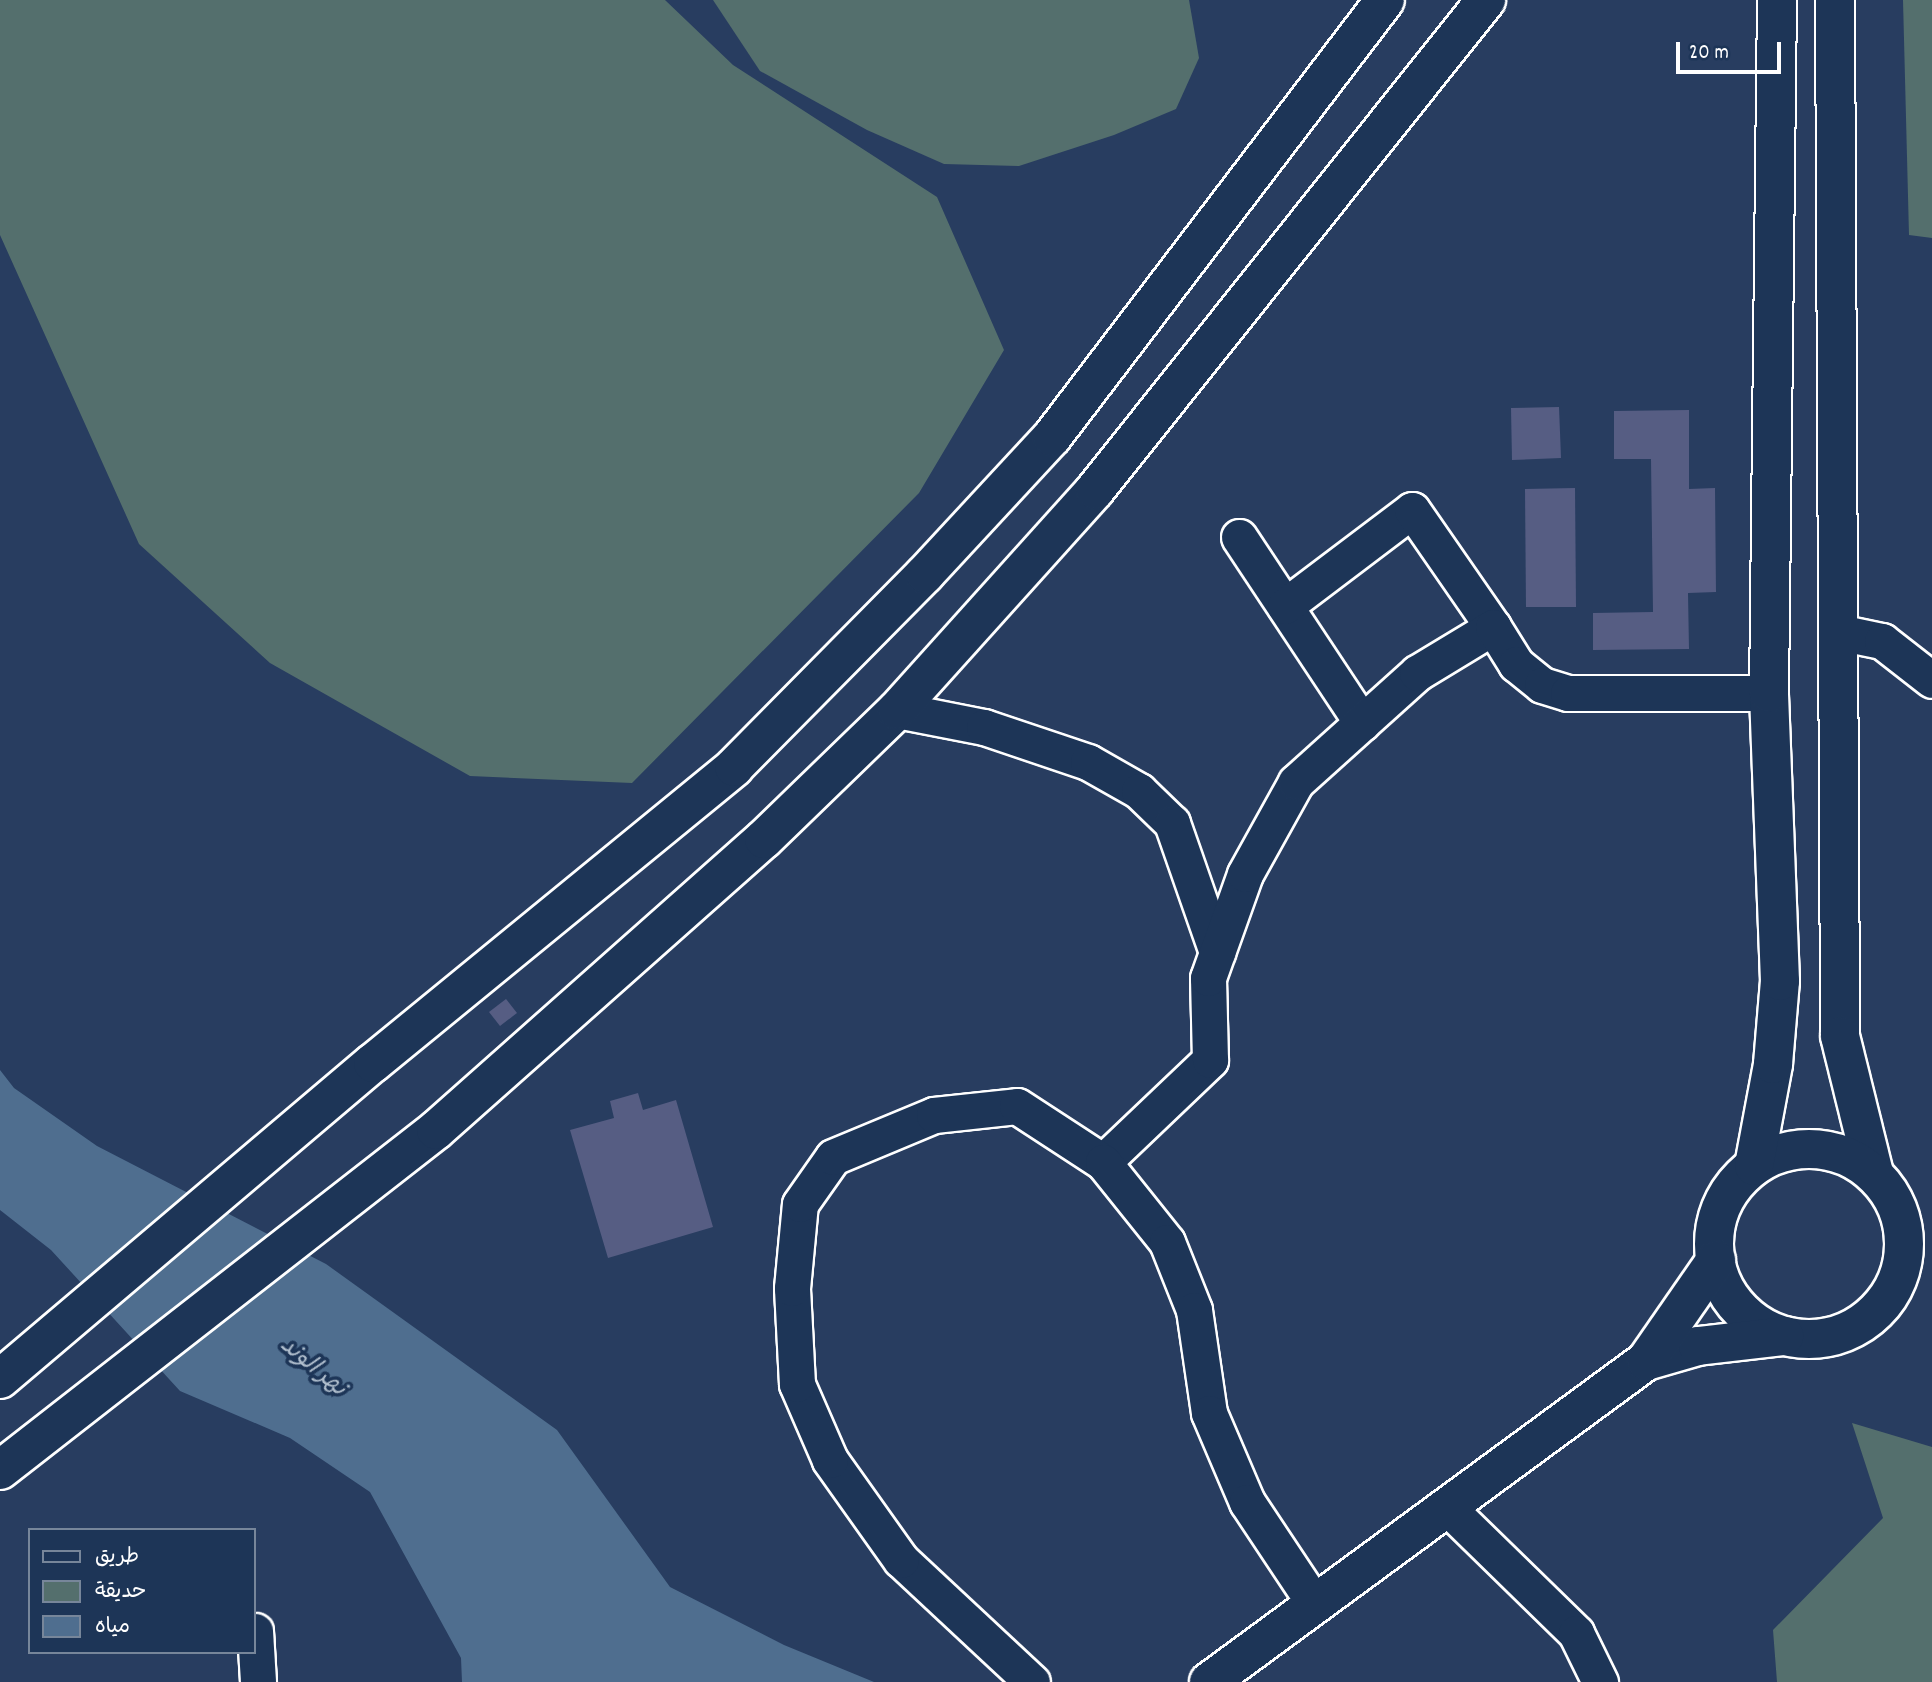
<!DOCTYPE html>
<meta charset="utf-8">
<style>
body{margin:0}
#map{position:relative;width:1932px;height:1682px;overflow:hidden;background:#283d60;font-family:Dekko,"Playpen Sans Arabic",sans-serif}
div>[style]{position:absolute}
.green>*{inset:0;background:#546f6d}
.water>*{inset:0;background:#4f6e8f}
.building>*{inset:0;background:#565d83}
.roads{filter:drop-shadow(2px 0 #fff) drop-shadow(-2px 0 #fff) drop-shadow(0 2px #fff) drop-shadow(0 -2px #fff)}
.minor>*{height:35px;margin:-17.5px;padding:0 17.5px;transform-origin:17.5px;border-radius:17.5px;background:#1d3557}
.tertiary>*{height:38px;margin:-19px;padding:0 19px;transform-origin:19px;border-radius:19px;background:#1d3557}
.tertiary>.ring{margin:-19px;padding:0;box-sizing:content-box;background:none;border:38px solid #1d3557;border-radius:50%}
.primary>*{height:38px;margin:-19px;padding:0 19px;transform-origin:19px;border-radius:19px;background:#1d3557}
span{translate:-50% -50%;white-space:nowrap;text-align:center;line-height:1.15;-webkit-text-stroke:7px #1d3557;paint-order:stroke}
.water-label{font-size:24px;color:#b0becd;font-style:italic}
.legend{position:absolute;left:28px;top:1528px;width:228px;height:126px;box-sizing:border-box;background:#1d3557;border:2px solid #77869a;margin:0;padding:9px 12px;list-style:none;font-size:21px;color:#fff}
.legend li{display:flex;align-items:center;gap:14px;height:35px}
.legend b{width:35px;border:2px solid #77869a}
.scale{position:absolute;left:1676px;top:42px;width:105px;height:32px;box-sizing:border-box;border:4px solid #fff;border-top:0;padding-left:9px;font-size:21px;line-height:24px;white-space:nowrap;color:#fff;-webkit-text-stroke:5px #1d3557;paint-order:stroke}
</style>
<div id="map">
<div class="green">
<i style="clip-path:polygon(0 0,665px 0,733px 65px,937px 197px,1004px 350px,919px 493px,632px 783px,470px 776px,270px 663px,139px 544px,0 235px)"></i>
<i style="clip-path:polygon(713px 0,1189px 0,1199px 58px,1176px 109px,1114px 135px,1019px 166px,944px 164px,867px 130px,760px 71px)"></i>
<i style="clip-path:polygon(1903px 0,1932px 0,1932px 238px,1909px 235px)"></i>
<i style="clip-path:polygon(1852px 1423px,1932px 1447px,1932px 1682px,1777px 1682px,1773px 1630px,1883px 1518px)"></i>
</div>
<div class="water">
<i style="clip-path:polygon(0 1070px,14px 1088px,97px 1146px,326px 1264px,557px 1430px,670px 1587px,784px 1645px,874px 1682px,462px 1682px,461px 1658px,370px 1492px,290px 1438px,180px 1391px,51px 1250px,0 1210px)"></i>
</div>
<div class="building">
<i style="clip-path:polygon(1559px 407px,1561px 458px,1512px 460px,1511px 408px)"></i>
<i style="clip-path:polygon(1689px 410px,1689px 489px,1715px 488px,1716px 592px,1688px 593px,1689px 649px,1593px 650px,1593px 613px,1653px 612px,1651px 459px,1614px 459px,1614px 411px)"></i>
<i style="clip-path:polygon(1575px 488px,1576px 607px,1526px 607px,1525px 489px)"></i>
<i style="clip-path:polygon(506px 999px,517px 1013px,500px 1026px,489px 1012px)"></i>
<i style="clip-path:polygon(638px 1093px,643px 1110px,676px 1100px,713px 1227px,608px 1258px,570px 1130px,614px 1118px,610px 1101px)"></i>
</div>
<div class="roads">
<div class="minor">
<i style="left:1239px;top:537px;width:223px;rotate:56.5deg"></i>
<i style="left:1285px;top:606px;width:159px;rotate:-37.1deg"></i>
<i style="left:1412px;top:510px;width:142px;rotate:55.3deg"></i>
<i style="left:1838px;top:632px;width:45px;rotate:11.6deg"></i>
<i style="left:1882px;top:641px;width:63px;rotate:38deg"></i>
<i style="left:897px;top:710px;width:89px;rotate:11.1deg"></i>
<i style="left:984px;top:727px;width:110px;rotate:18.6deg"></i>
<i style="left:1088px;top:762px;width:59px;rotate:29.6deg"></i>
<i style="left:1139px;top:791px;width:46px;rotate:44.1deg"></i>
<i style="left:1172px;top:823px;width:137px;rotate:70.8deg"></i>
<i style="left:1103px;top:1162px;width:148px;rotate:-43.6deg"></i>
<i style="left:1210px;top:1060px;width:82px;rotate:-91.4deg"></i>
<i style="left:1208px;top:978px;width:110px;rotate:-70.4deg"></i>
<i style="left:1245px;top:874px;width:105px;rotate:-61deg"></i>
<i style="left:1296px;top:782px;width:163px;rotate:-42deg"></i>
<i style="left:1417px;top:673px;width:89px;rotate:-31.2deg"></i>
<i style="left:1493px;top:627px;width:44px;rotate:58.1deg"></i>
<i style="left:1516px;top:664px;width:33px;rotate:39deg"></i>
<i style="left:1542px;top:685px;width:27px;rotate:17deg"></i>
<i style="left:1568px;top:693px;width:201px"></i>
<i style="left:1446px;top:1506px;width:182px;rotate:44.3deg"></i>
<i style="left:1576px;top:1633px;width:55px;rotate:63.9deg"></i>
<i style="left:255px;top:1631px;width:51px;rotate:86.6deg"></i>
<i style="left:1032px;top:1682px;width:179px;rotate:-137deg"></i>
<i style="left:901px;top:1560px;width:123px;rotate:-125.4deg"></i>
<i style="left:830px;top:1460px;width:83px;rotate:-113.5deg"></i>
<i style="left:797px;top:1384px;width:96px;rotate:-93deg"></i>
<i style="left:792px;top:1288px;width:84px;rotate:-84.6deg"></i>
<i style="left:800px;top:1204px;width:57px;rotate:-54.9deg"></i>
<i style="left:833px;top:1157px;width:109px;rotate:-22.6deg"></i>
<i style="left:934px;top:1115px;width:83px;rotate:-6.2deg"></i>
<i style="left:1017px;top:1106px;width:103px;rotate:33.1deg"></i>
<i style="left:1103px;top:1162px;width:102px;rotate:51.3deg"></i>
<i style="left:1167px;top:1242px;width:73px;rotate:68.3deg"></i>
<i style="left:1194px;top:1310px;width:104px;rotate:81.7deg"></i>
<i style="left:1209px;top:1413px;width:97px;rotate:66.9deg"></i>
<i style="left:1247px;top:1502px;width:121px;rotate:56.4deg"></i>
</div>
<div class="tertiary">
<i style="left:1835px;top:0;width:1036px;rotate:89.72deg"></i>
<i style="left:1840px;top:1036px;width:141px;rotate:76.1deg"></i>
<i class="ring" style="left:1714px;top:1149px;width:152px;height:152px"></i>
<i style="left:1754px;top:1166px;width:104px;rotate:-79.4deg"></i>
<i style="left:1773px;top:1064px;width:83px;rotate:-85.2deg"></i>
<i style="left:1780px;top:981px;width:288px;rotate:-92.2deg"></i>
<i style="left:1769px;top:693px;width:693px;rotate:-89.34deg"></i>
<i style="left:1646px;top:1361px;width:54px;rotate:-16.1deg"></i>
<i style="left:1698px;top:1346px;width:87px;rotate:-6.6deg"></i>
<i style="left:1209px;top:1682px;width:542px;rotate:-36.3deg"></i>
<i style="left:1646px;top:1361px;width:123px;rotate:-55.3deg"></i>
</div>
<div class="primary">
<i style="left:0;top:1379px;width:489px;rotate:-40.3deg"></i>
<i style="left:373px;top:1063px;width:467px;rotate:-39.3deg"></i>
<i style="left:734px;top:767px;width:272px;rotate:-45.3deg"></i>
<i style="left:925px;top:574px;width:187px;rotate:-47.2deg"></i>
<i style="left:1052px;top:437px;width:549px;rotate:-52.69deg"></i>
<i style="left:0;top:1470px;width:553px;rotate:-37.95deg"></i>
<i style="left:436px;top:1130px;width:438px;rotate:-41.6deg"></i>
<i style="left:764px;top:839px;width:185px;rotate:-44.1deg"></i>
<i style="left:897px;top:710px;width:296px;rotate:-48deg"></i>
<i style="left:1095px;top:490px;width:627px;rotate:-51.41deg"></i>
</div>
</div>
<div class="water-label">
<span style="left:312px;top:1368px;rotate:40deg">نهر الوند</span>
</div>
<ul class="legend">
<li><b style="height:9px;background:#1d3557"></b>طريق</li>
<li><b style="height:19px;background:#546f6d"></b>حديقة</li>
<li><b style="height:19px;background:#4f6e8f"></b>مياه</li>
</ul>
<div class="scale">20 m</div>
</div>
